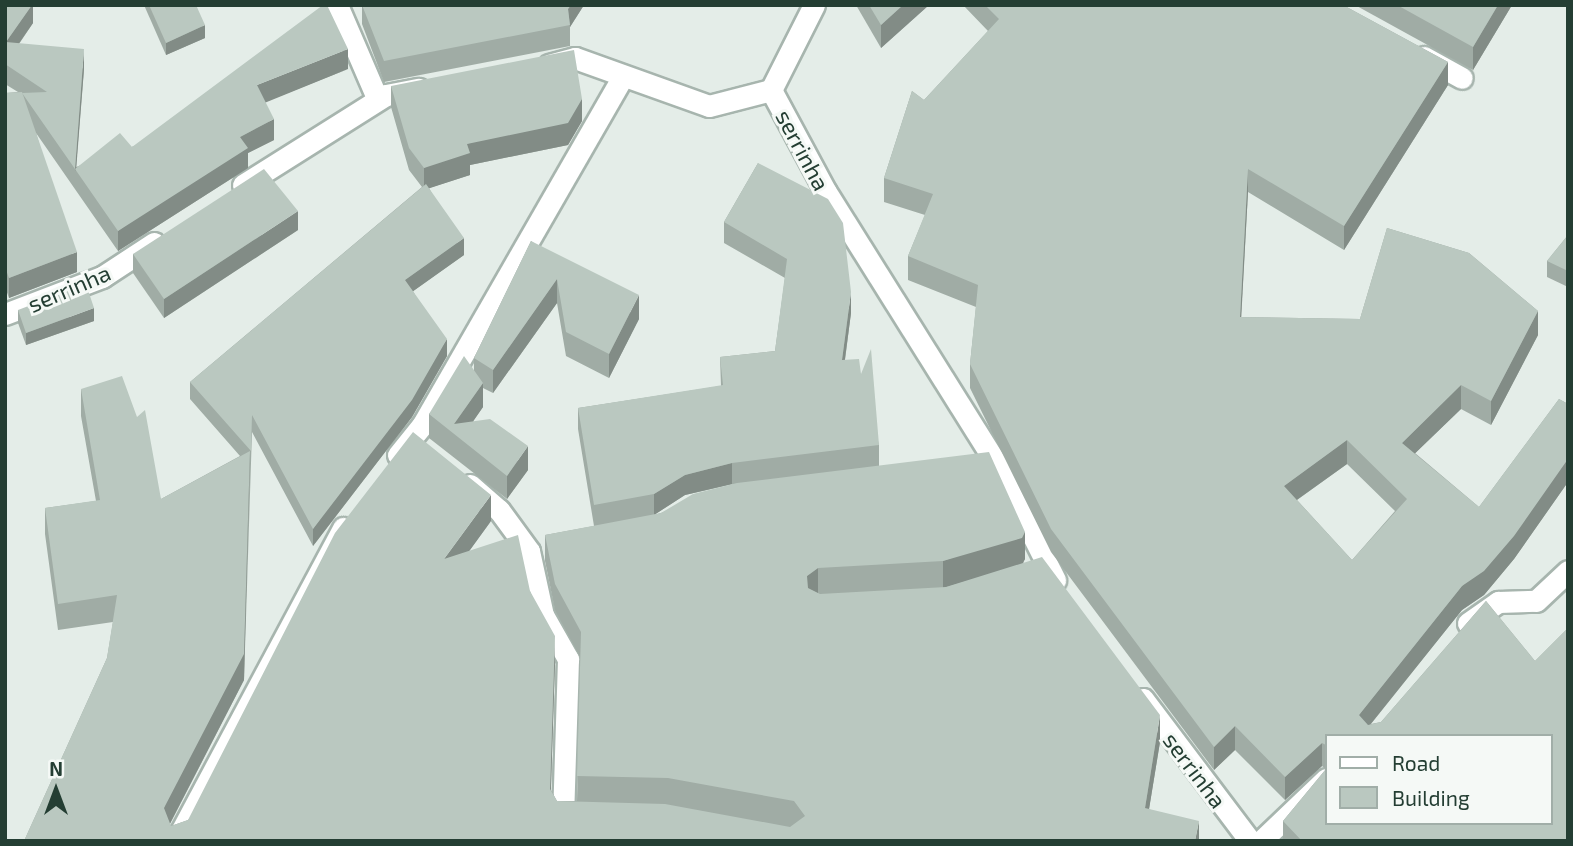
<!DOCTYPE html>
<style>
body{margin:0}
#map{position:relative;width:1573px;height:846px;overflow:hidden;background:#e4ede8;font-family:"Exo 2",sans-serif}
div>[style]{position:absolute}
.roads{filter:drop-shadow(2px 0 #a7b5ae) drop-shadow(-2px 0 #a7b5ae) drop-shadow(0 2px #a7b5ae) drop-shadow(0 -2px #a7b5ae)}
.minor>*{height:21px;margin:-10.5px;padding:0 10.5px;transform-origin:10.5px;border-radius:10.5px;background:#fff}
.wall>*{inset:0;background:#a0aca5}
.shaded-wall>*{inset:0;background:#828c86}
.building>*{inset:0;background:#bac8c0}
span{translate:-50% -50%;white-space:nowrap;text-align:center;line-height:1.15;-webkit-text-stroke:6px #f5f9f6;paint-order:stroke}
.street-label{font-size:23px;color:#243e33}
.frame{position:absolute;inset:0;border:7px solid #243e33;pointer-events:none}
.legend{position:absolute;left:1325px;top:734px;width:228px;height:91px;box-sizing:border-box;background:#f5f9f6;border:2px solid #a1aea8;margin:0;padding:9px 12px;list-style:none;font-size:21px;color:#243e33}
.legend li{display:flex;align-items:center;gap:14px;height:35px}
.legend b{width:35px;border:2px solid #a1aea8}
.north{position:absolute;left:21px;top:755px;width:70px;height:70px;-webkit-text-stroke:5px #f5f9f6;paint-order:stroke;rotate:0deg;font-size:19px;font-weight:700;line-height:28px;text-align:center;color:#243e33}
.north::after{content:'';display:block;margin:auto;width:24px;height:32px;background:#243e33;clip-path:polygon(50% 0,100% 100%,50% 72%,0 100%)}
</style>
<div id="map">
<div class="roads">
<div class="minor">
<i style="left:337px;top:5px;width:103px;rotate:66.7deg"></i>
<i style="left:1424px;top:57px;width:43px;rotate:28.9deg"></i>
<i style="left:549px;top:65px;width:27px;rotate:-15deg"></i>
<i style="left:575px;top:58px;width:142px;rotate:19.7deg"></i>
<i style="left:709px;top:106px;width:64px;rotate:-14.5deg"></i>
<i style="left:771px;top:90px;width:116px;rotate:61.7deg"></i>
<i style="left:826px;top:192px;width:322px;rotate:57.9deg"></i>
<i style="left:997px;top:465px;width:129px;rotate:63.2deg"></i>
<i style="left:771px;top:90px;width:95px;rotate:-63.2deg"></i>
<i style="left:243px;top:185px;width:169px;rotate:-32.2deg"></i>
<i style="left:386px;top:95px;width:33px;rotate:-11deg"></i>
<i style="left:5px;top:314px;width:104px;rotate:-20.9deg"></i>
<i style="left:102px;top:277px;width:62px;rotate:-33.2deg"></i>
<i style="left:398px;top:455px;width:40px;rotate:-51deg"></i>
<i style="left:423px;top:424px;width:401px;rotate:-60.1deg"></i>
<i style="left:470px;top:485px;width:38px;rotate:41deg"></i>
<i style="left:499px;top:510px;width:51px;rotate:53.8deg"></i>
<i style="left:529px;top:551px;width:66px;rotate:77.7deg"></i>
<i style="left:543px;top:615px;width:51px;rotate:60.4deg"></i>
<i style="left:568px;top:659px;width:157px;rotate:91.8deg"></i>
<i style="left:563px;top:816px;width:12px"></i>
<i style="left:1468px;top:623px;width:37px;rotate:-35deg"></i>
<i style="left:1498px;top:602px;width:38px;rotate:-2deg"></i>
<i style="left:1536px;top:601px;width:44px;rotate:-43.2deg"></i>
<i style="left:1143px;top:699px;width:178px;rotate:53deg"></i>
<i style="left:176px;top:841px;width:355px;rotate:-61.9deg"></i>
<i style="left:1261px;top:841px;width:90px;rotate:-43.6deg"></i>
</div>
</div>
<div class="wall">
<i style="clip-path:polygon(5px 5px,33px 5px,33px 23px,19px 44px,84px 69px,76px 167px,348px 69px,265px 102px,274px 140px,248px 153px,248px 168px,118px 251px,36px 133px,77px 272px,9px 298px,5px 287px,5px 93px,18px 92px,5px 84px)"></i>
<i style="clip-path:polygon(144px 5px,196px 5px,205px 38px,166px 55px)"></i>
<i style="clip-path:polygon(362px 5px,584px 5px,570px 27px,570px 46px,384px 82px,362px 24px)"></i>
<i style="clip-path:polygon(856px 5px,929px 5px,881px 48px)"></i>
<i style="clip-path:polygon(evenodd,963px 5px,1343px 5px,1448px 62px,1448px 85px,1344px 250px,1248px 192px,1241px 317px,1360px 319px,1387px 228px,1469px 253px,1538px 311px,1538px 335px,1491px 425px,1461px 409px,1415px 453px,1479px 507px,1559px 399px,1568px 404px,1568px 482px,1514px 559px,1484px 595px,1462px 610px,1371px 724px,1381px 722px,1486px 601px,1535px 661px,1568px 628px,1568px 841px,1283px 841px,1283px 821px,1326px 769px,1322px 766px,1285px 800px,1235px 750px,1214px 770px,1051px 552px,970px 388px,970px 364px,976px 307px,908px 280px,908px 256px,925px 215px,884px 202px,884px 178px,912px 91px,924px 100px,988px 31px,963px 5px,1347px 464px,1395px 511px,1352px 560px,1297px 500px,1347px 464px,963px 5px,1326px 736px,1550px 736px,1550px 823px,1326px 823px,1326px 736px)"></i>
<i style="clip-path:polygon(1355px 5px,1512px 5px,1473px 70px)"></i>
<i style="clip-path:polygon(evenodd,391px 86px,582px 121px,568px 145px,470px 165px,470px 175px,429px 188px,464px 255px,413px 291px,447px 356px,412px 417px,313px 546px,252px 432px,244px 680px,170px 824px,171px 826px,188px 820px,491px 521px,469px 551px,530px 591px,555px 662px,551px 790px,557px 801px,577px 801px,580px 657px,555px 610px,545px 561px,545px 535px,594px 526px,578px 429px,578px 408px,721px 386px,720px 357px,775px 351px,785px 278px,724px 243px,724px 222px,758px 163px,851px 313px,845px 360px,861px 374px,879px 445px,879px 466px,1025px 559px,1023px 562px,1160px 742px,1149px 809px,1199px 841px,24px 841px,107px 658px,113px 622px,58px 630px,45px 534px,45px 508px,96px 501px,81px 416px,81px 389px,161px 499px,240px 456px,190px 399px,190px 382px,422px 187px,409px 170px,391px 107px,391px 86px,734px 484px,661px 513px,654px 515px,685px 495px,734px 484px)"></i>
<i style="clip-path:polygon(298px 230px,164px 318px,133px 273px,133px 254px)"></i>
<i style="clip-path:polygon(1568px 235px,1568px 287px,1547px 277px,1547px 261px)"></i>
<i style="clip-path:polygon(531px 241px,639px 319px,609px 378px,566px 356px,557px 303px,493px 393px,483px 388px,483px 407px,473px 421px,528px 470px,507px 499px,429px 438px,429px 414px,474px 370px,474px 358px)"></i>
<i style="clip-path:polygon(18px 310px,94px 321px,26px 345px,18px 323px)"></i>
</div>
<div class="shaded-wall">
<i style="clip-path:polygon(32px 5px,33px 5px,33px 23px,6px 62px,6px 42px)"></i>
<i style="clip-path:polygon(571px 5px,584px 5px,570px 27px,568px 9px)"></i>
<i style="clip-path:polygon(903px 5px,929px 5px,881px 48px,881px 25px)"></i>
<i style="clip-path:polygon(1498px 5px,1512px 5px,1473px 70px,1473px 47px)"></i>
<i style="clip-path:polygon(205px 25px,205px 38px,166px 55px,166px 43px)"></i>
<i style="clip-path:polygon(84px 49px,84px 69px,76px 171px,75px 169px)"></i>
<i style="clip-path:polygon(348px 49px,348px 69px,257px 106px,257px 85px)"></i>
<i style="clip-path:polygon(1448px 62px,1448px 85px,1344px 250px,1344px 226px)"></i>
<i style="clip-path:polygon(582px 99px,582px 121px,568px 145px,470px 165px,470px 175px,424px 190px,424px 168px,467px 144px)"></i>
<i style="clip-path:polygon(274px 119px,274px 140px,248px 153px,248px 168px,118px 251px,118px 231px,240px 137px)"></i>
<i style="clip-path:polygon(1248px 169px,1248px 192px,1240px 340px,1240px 317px)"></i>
<i style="clip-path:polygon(298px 211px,298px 230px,164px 318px,164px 299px)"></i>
<i style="clip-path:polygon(464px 238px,464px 255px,405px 297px,405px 280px)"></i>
<i style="clip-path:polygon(77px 252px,77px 272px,9px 298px,9px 278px)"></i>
<i style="clip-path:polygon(557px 279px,557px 303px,493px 393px,493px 370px)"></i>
<i style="clip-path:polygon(851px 292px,851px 313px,842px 381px,842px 360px)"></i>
<i style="clip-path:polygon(639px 295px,639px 319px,609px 378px,609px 354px)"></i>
<i style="clip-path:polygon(94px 308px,94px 321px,26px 345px,26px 333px)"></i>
<i style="clip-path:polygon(1538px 311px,1538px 335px,1491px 425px,1491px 401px)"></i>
<i style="clip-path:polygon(447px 339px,447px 356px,412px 417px,313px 546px,313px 529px)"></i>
<i style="clip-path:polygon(483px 383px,483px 407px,461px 439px,454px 424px)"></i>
<i style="clip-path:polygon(1461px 385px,1461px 409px,1402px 466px,1402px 443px)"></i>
<i style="clip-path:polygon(1347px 440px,1347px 464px,1284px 509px,1284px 486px)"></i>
<i style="clip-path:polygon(528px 446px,528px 470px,507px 499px,507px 476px)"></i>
<i style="clip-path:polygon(250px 451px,244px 680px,164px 835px,164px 808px)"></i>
<i style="clip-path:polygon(1568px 459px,1568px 482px,1514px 559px,1484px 595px,1462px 610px,1361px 736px,1359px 715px,1462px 586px)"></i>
<i style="clip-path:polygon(732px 463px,732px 484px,685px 495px,654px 515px,654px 494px,685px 475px)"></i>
<i style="clip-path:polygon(491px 495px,491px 521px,444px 586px,444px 559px)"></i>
<i style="clip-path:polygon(1025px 532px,1025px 559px,1022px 565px,943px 588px,943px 561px)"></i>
<i style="clip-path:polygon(818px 568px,818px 595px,807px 603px,807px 576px)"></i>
<i style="clip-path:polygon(555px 636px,555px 662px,550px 816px,550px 789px)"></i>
<i style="clip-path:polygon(1160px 715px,1160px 742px,1145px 834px,1145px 808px)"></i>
<i style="clip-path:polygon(1235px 726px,1235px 750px,1214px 770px,1214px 747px)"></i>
<i style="clip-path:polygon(1322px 743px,1322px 766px,1285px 800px,1285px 777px)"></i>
<i style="clip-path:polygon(1199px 821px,1199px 841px,1195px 841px)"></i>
</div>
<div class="building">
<i style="clip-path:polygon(5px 5px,32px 5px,6px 42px,84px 49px,75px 169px,22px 93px,47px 92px,5px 64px)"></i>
<i style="clip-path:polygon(149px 5px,196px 5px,205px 25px,166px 43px)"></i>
<i style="clip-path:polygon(323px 5px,327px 5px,348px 49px,257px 85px,274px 119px,240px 137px,248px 148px,118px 231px,75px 169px,120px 133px,132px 147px)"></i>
<i style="clip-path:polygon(362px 5px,571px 5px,568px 9px,570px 25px,384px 61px)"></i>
<i style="clip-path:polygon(869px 5px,903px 5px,881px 25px)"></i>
<i style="clip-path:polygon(evenodd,985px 5px,1343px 5px,1448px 62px,1344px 226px,1248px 169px,1240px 317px,1360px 319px,1387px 228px,1469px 253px,1538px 311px,1491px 401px,1461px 385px,1402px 443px,1479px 507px,1559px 399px,1568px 404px,1568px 459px,1514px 536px,1484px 571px,1462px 586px,1359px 715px,1368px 725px,1381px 722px,1486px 601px,1535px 661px,1568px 628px,1568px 841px,1302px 841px,1283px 821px,1326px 769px,1326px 823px,1550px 823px,1550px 736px,1326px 736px,1326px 745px,1322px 743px,1285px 777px,1235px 726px,1214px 747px,1051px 529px,970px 364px,978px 285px,908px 256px,933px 194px,884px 178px,912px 91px,924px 100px,999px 19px,985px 5px,1347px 440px,1407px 499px,1352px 560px,1284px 486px,1347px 440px)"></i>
<i style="clip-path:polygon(1397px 5px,1498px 5px,1473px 47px)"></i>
<i style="clip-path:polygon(574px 50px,582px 99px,568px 123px,467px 144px,470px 153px,424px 168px,409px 148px,391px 86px)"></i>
<i style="clip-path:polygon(22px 92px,77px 252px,9px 278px,5px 267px,5px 93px)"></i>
<i style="clip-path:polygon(758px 163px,828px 199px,843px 223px,851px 292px,842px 360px,859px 359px,861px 374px,871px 349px,879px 445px,732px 463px,685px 475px,654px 494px,594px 505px,578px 408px,723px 385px,720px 357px,775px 351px,787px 259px,724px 222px)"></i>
<i style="clip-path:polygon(264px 169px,298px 211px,164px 299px,133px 254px)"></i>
<i style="clip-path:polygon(426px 184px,464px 238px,405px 280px,447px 339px,412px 400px,313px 529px,252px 415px,251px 451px,190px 382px)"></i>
<i style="clip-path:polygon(1568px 235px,1568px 271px,1547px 261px)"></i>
<i style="clip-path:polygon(531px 241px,639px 295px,609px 354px,566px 332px,557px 279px,493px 370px,474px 358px)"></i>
<i style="clip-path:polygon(86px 284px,94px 308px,26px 333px,18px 310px)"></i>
<i style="clip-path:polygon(464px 356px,483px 383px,454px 424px,490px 419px,528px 446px,507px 476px,429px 414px)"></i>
<i style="clip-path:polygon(122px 376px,137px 417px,145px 410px,161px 499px,250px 451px,244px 654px,164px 808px,171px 826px,188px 820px,335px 533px,413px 432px,491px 495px,444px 559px,518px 535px,530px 591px,555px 636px,550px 789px,557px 801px,665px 804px,790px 827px,805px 816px,794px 801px,668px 778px,577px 776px,581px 632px,555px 584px,545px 535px,661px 513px,693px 494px,737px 483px,989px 452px,1025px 532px,1022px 538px,943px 561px,818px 568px,807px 576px,808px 588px,820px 594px,946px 587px,1042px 557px,1160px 715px,1145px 808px,1199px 821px,1195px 841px,24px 841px,107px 658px,117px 595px,58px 604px,45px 508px,100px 500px,81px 389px)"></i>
</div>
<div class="street-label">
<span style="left:803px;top:150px;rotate:62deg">serrinha</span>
<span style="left:69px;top:288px;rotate:-23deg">serrinha</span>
<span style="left:1195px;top:770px;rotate:53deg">serrinha</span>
</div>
<div class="frame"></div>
<ul class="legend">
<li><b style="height:9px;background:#fff"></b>Road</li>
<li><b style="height:19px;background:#bac8c0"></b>Building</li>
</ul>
<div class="north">N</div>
</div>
